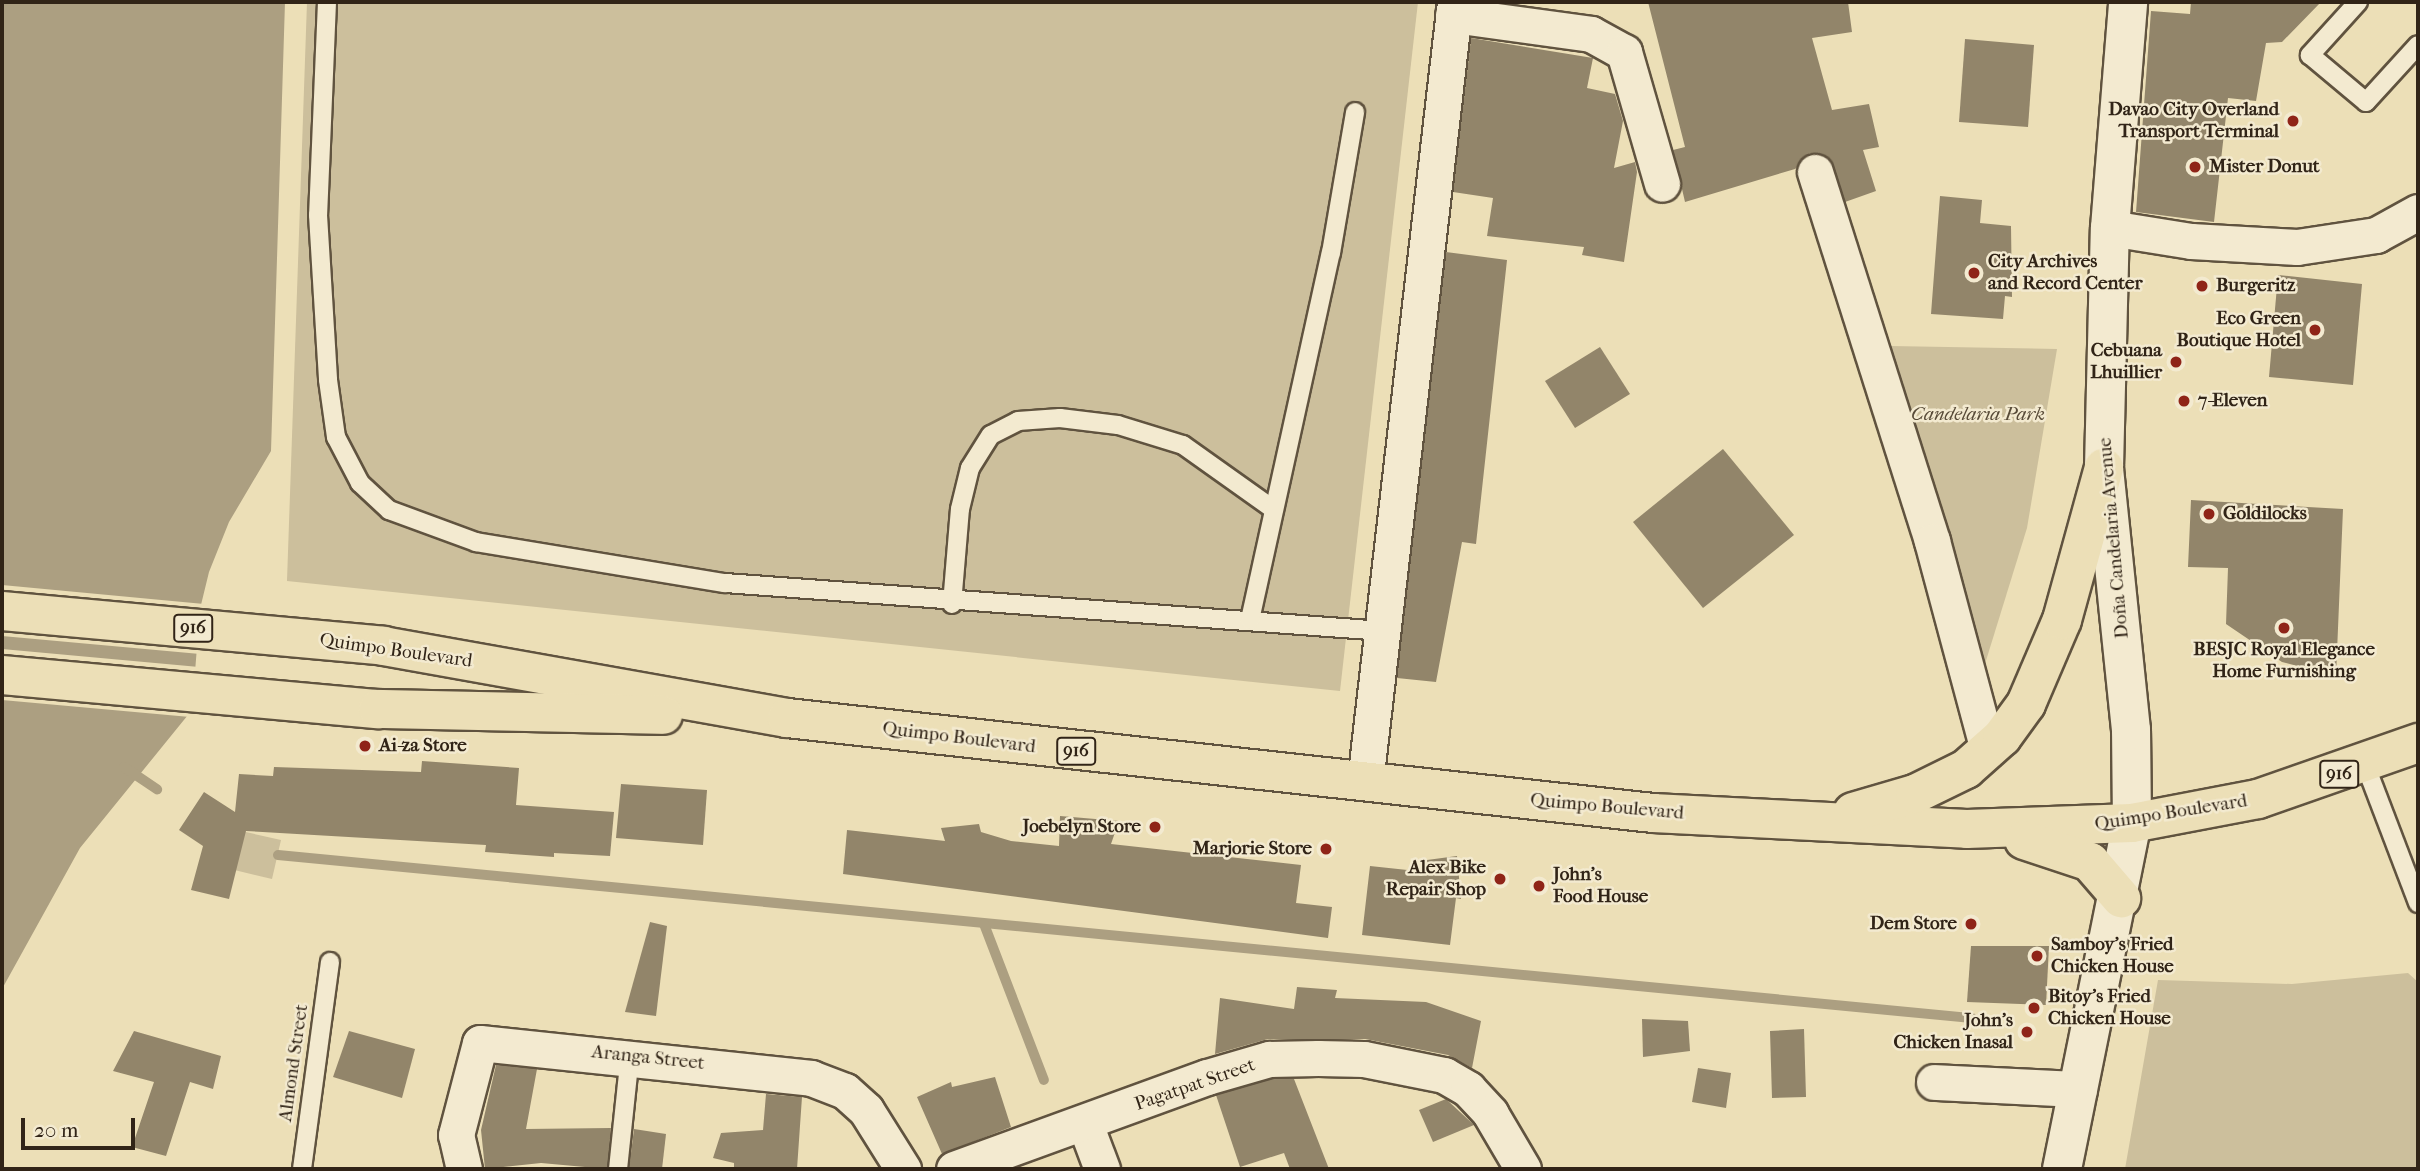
<!DOCTYPE html>
<meta charset="utf-8">
<style>
body{margin:0}
#map{position:relative;width:2420px;height:1171px;overflow:hidden;background:#ecdfb7;font-family:"IM FELL French Canon",serif}
div>[style]{position:absolute}
.green>*{inset:0;background:#ccbf9c}
.water>*{inset:0;background:#ac9f81}
.pier>*{inset:0;background:#ecdfb7}
.stream>*{height:10px;margin:-5px;padding:0 5px;transform-origin:5px;border-radius:5px;background:#ac9f81}
.building>*{inset:0;background:#92856a}
.roads{filter:drop-shadow(2px 0 #60533f) drop-shadow(-2px 0 #60533f) drop-shadow(0 2px #60533f) drop-shadow(0 -2px #60533f)}
.lane>*{height:18px;margin:-9px;padding:0 9px;transform-origin:9px;border-radius:9px;background:#f3ead0}
.street>*{height:35px;margin:-17.5px;padding:0 17.5px;transform-origin:17.5px;border-radius:17.5px;background:#f3ead0}
.secondary>*{height:38px;margin:-19px;padding:0 19px;transform-origin:19px;border-radius:19px;background:#f3ead0}
.primary>*{height:38px;margin:-19px;padding:0 19px;transform-origin:19px;border-radius:19px;background:#ecdfb7}
.dots>*{width:19px;height:19px;translate:-50% -50%;box-sizing:border-box;border:4px solid #f3ead0;border-radius:50%}
span{translate:-50% -50%;white-space:nowrap;text-align:center;line-height:1.15;-webkit-text-stroke:5px #f3ead0;paint-order:stroke}
.shield-label span{padding:2px 5px;background:#f3ead0;border:2px solid;border-radius:5px;-webkit-text-stroke-width:0}
.shield-label{font-size:18px;color:#312417;font-weight:700}
.poi-label{font-size:19px;color:#312417;font-weight:700}
.right{translate:-100% -50%;text-align:right}
.left{translate:0 -50%;text-align:left}
.park-label{font-size:19px;color:#584b38;font-style:italic}
.street-label{font-size:19px;color:#312417}
.frame{position:absolute;inset:0;border:4px solid #312417;pointer-events:none}
.scale{position:absolute;left:21px;top:1118px;width:114px;height:32px;box-sizing:border-box;border:4px solid #312417;border-top:0;padding-left:9px;font-size:21px;line-height:24px;white-space:nowrap;color:#312417;-webkit-text-stroke:5px #f3ead0;paint-order:stroke}
</style>
<div id="map">
<div class="green">
<i style="clip-path:polygon(307px 2px,1418px 2px,1340px 691px,287px 581px)"></i>
<i style="clip-path:polygon(1890px 346px,2057px 349px,2027px 528px,1980px 680px)"></i>
<i style="clip-path:polygon(228px 828px,281px 840px,272px 879px,218px 866px)"></i>
<i style="clip-path:polygon(2408px 973px,2418px 982px,2418px 1169px,2125px 1169px,2158px 980px,2292px 984px)"></i>
</div>
<div class="water">
<i style="clip-path:polygon(2px 2px,285px 2px,271px 451px,229px 522px,209px 572px,200px 609px,192px 710px,80px 848px,2px 989px)"></i>
</div>
<div class="pier">
<i style="clip-path:polygon(2px 585px,204px 604px,200px 654px,2px 636px)"></i>
<i style="clip-path:polygon(2px 649px,199px 667px,196px 710px,190px 717px,2px 700px)"></i>
</div>
<div class="stream">
<i style="left:124px;top:767px;width:40px;rotate:34deg"></i>
<i style="left:278px;top:855px;width:1702px;rotate:5.5deg"></i>
<i style="left:984px;top:924px;width:167px;rotate:69deg"></i>
</div>
<div class="building">
<i style="clip-path:polygon(1648px 2px,1848px 2px,1852px 32px,1812px 38px,1832px 110px,1869px 104px,1879px 147px,1863px 150px,1876px 191px,1845px 202px,1829px 158px,1810px 153px,1795px 169px,1685px 202px,1673px 150px,1685px 147px)"></i>
<i style="clip-path:polygon(2191px 2px,2321px 2px,2282px 42px,2266px 43px,2256px 101px,2228px 98px,2214px 222px,2136px 212px,2151px 11px,2190px 14px)"></i>
<i style="clip-path:polygon(1471px 38px,1593px 58px,1587px 88px,1615px 94px,1623px 121px,1614px 168px,1635px 162px,1637px 172px,1624px 262px,1582px 255px,1584px 247px,1487px 236px,1493px 198px,1453px 192px)"></i>
<i style="clip-path:polygon(1965px 39px,2034px 45px,2028px 127px,1959px 122px)"></i>
<i style="clip-path:polygon(1940px 196px,1982px 200px,1980px 223px,2011px 226px,2012px 297px,2005px 296px,2003px 319px,1931px 314px)"></i>
<i style="clip-path:polygon(1446px 252px,1507px 260px,1476px 544px,1462px 542px,1436px 682px,1397px 678px)"></i>
<i style="clip-path:polygon(2278px 275px,2362px 284px,2353px 385px,2269px 377px)"></i>
<i style="clip-path:polygon(1600px 347px,1630px 394px,1575px 428px,1545px 381px)"></i>
<i style="clip-path:polygon(1723px 449px,1794px 535px,1703px 608px,1633px 522px)"></i>
<i style="clip-path:polygon(2191px 500px,2343px 509px,2336px 676px,2282px 662px,2226px 624px,2228px 568px,2188px 567px)"></i>
<i style="clip-path:polygon(422px 761px,519px 768px,516px 805px,614px 812px,610px 856px,554px 853px,554px 857px,485px 852px,486px 845px,246px 831px,229px 899px,191px 890px,203px 846px,179px 830px,204px 792px,235px 812px,239px 774px,273px 776px,274px 767px,421px 772px)"></i>
<i style="clip-path:polygon(621px 784px,707px 790px,703px 845px,616px 838px)"></i>
<i style="clip-path:polygon(1060px 816px,1119px 821px,1111px 844px,1301px 865px,1296px 903px,1332px 907px,1328px 938px,843px 874px,847px 830px,945px 841px,941px 828px,979px 824px,981px 832px,1011px 841px,1059px 846px)"></i>
<i style="clip-path:polygon(1457px 856px,1461px 899px,1456px 898px,1450px 945px,1362px 935px,1370px 866px,1426px 872px,1427px 860px)"></i>
<i style="clip-path:polygon(650px 922px,667px 926px,656px 1016px,625px 1012px)"></i>
<i style="clip-path:polygon(1971px 946px,2049px 946px,2046px 1005px,1967px 1002px)"></i>
<i style="clip-path:polygon(1297px 987px,1337px 990px,1335px 998px,1426px 1002px,1481px 1021px,1472px 1068px,1448px 1055px,1365px 1039px,1268px 1039px,1215px 1054px,1220px 998px,1294px 1009px)"></i>
<i style="clip-path:polygon(1642px 1019px,1688px 1021px,1690px 1051px,1643px 1057px)"></i>
<i style="clip-path:polygon(1804px 1029px,1806px 1097px,1772px 1098px,1770px 1031px)"></i>
<i style="clip-path:polygon(134px 1031px,221px 1056px,213px 1089px,190px 1082px,166px 1156px,132px 1147px,154px 1082px,113px 1071px)"></i>
<i style="clip-path:polygon(349px 1031px,415px 1049px,402px 1098px,333px 1077px)"></i>
<i style="clip-path:polygon(496px 1065px,537px 1069px,526px 1129px,611px 1128px,607px 1169px,541px 1163px,485px 1169px,481px 1130px)"></i>
<i style="clip-path:polygon(1698px 1068px,1731px 1073px,1726px 1108px,1692px 1102px)"></i>
<i style="clip-path:polygon(995px 1077px,1011px 1127px,942px 1154px,917px 1097px,951px 1082px,952px 1087px)"></i>
<i style="clip-path:polygon(1272px 1079px,1294px 1079px,1329px 1169px,1290px 1169px,1284px 1153px,1240px 1167px,1216px 1095px)"></i>
<i style="clip-path:polygon(766px 1094px,802px 1097px,797px 1169px,734px 1169px,734px 1163px,713px 1158px,721px 1133px,763px 1130px)"></i>
<i style="clip-path:polygon(1446px 1099px,1474px 1125px,1433px 1142px,1419px 1110px)"></i>
<i style="clip-path:polygon(634px 1129px,666px 1134px,662px 1169px,629px 1169px)"></i>
</div>
<div class="roads">
<div class="lane">
<i style="left:327px;top:2px;width:213px;rotate:92.4deg"></i>
<i style="left:318px;top:215px;width:165px;rotate:86.5deg"></i>
<i style="left:328px;top:380px;width:58px;rotate:82deg"></i>
<i style="left:336px;top:437px;width:52px;rotate:62.4deg"></i>
<i style="left:360px;top:483px;width:40px;rotate:43deg"></i>
<i style="left:389px;top:510px;width:93px;rotate:20.2deg"></i>
<i style="left:476px;top:542px;width:252px;rotate:9.4deg"></i>
<i style="left:725px;top:583px;width:661px;rotate:4.17deg"></i>
<i style="left:2358px;top:2px;width:72px;rotate:132.2deg"></i>
<i style="left:2310px;top:55px;width:73px;rotate:40deg"></i>
<i style="left:2366px;top:102px;width:77px;rotate:-47.6deg"></i>
<i style="left:952px;top:604px;width:95px;rotate:-85.2deg"></i>
<i style="left:960px;top:509px;width:42px;rotate:-76.3deg"></i>
<i style="left:970px;top:468px;width:39px;rotate:-58deg"></i>
<i style="left:991px;top:435px;width:30px;rotate:-27deg"></i>
<i style="left:1018px;top:421px;width:42px;rotate:-4.1deg"></i>
<i style="left:1060px;top:418px;width:58px;rotate:6.9deg"></i>
<i style="left:1118px;top:425px;width:68px;rotate:17.1deg"></i>
<i style="left:1183px;top:445px;width:110px;rotate:35.4deg"></i>
<i style="left:1250px;top:620px;width:376px;rotate:-77.6deg"></i>
<i style="left:1331px;top:253px;width:143px;rotate:-80.3deg"></i>
<i style="left:2365px;top:764px;width:149px;rotate:69.1deg"></i>
<i style="left:302px;top:1169px;width:209px;rotate:-82.3deg"></i>
<i style="left:618px;top:1169px;width:115px;rotate:-84deg"></i>
</div>
<div class="street">
<i style="left:1453px;top:15px;width:139px;rotate:7.8deg"></i>
<i style="left:1591px;top:34px;width:38px;rotate:29deg"></i>
<i style="left:1624px;top:52px;width:137px;rotate:73.9deg"></i>
<i style="left:1815px;top:172px;width:387px;rotate:72.4deg"></i>
<i style="left:1932px;top:541px;width:216px;rotate:75deg"></i>
<i style="left:2110px;top:228px;width:82px;rotate:9.1deg"></i>
<i style="left:2191px;top:241px;width:106px;rotate:3.2deg"></i>
<i style="left:2297px;top:247px;width:80px;rotate:-8.6deg"></i>
<i style="left:2376px;top:235px;width:48px;rotate:-28.7deg"></i>
<i style="left:1365px;top:782px;width:785px;rotate:-83.42deg"></i>
<i style="left:1934px;top:1082px;width:145px;rotate:2.8deg"></i>
<i style="left:1085px;top:1124px;width:48px;rotate:69.3deg"></i>
<i style="left:464px;top:1169px;width:35px;rotate:-103deg"></i>
<i style="left:456px;top:1135px;width:95px;rotate:-75.4deg"></i>
<i style="left:480px;top:1043px;width:333px;rotate:6deg"></i>
<i style="left:811px;top:1078px;width:36px;rotate:21deg"></i>
<i style="left:845px;top:1091px;width:28px;rotate:42deg"></i>
<i style="left:866px;top:1110px;width:70px;rotate:57.9deg"></i>
<i style="left:954px;top:1169px;width:269px;rotate:-20deg"></i>
<i style="left:1207px;top:1077px;width:65px;rotate:-16.2deg"></i>
<i style="left:1269px;top:1059px;width:49px;rotate:-1.2deg"></i>
<i style="left:1318px;top:1058px;width:46px;rotate:1.2deg"></i>
<i style="left:1364px;top:1059px;width:82px;rotate:11.3deg"></i>
<i style="left:1444px;top:1075px;width:28px;rotate:30deg"></i>
<i style="left:1468px;top:1089px;width:33px;rotate:47deg"></i>
<i style="left:1490px;top:1113px;width:65px;rotate:59.5deg"></i>
</div>
<div class="secondary">
<i style="left:2062px;top:1169px;width:353px;rotate:-78.6deg"></i>
<i style="left:2132px;top:823px;width:93px;rotate:-90.6deg"></i>
<i style="left:2131px;top:730px;width:263px;rotate:-95.9deg"></i>
<i style="left:2104px;top:468px;width:240px;rotate:-88.6deg"></i>
<i style="left:2110px;top:228px;width:227px;rotate:-85.4deg"></i>
</div>
<div class="primary">
<i style="left:2px;top:611px;width:383px;rotate:5.2deg"></i>
<i style="left:383px;top:646px;width:410px;rotate:10.1deg"></i>
<i style="left:787px;top:718px;width:871px;rotate:6.26deg"></i>
<i style="left:1653px;top:813px;width:314px;rotate:2.9deg"></i>
<i style="left:1967px;top:829px;width:165px;rotate:-2.1deg"></i>
<i style="left:2132px;top:823px;width:128px;rotate:-10.8deg"></i>
<i style="left:2258px;top:799px;width:170px;rotate:-19.3deg"></i>
<i style="left:2px;top:675px;width:378px;rotate:5.2deg"></i>
<i style="left:378px;top:709px;width:285px;rotate:1.2deg"></i>
<i style="left:1853px;top:812px;width:65px;rotate:-16.2deg"></i>
<i style="left:1915px;top:794px;width:57px;rotate:-26.1deg"></i>
<i style="left:1966px;top:769px;width:48px;rotate:-41.6deg"></i>
<i style="left:2002px;top:737px;width:41px;rotate:-54deg"></i>
<i style="left:2026px;top:704px;width:91px;rotate:-66.8deg"></i>
<i style="left:2062px;top:620px;width:158px;rotate:-74.6deg"></i>
<i style="left:2024px;top:840px;width:70px;rotate:18.4deg"></i>
<i style="left:2090px;top:862px;width:48px;rotate:49.3deg"></i>
</div>
</div>
<div class="dots">
<i style="left:2293px;top:121px;background:#8f2418"></i>
<i style="left:2195px;top:167px;background:#8f2418"></i>
<i style="left:1974px;top:273px;background:#8f2418"></i>
<i style="left:2202px;top:286px;background:#8f2418"></i>
<i style="left:2315px;top:330px;background:#8f2418"></i>
<i style="left:2176px;top:362px;background:#8f2418"></i>
<i style="left:2184px;top:401px;background:#8f2418"></i>
<i style="left:2209px;top:514px;background:#8f2418"></i>
<i style="left:2284px;top:628px;background:#8f2418"></i>
<i style="left:365px;top:746px;background:#8f2418"></i>
<i style="left:1155px;top:827px;background:#8f2418"></i>
<i style="left:1326px;top:849px;background:#8f2418"></i>
<i style="left:1500px;top:879px;background:#8f2418"></i>
<i style="left:1539px;top:886px;background:#8f2418"></i>
<i style="left:1971px;top:924px;background:#8f2418"></i>
<i style="left:2037px;top:956px;background:#8f2418"></i>
<i style="left:2034px;top:1008px;background:#8f2418"></i>
<i style="left:2027px;top:1032px;background:#8f2418"></i>
</div>
<div class="shield-label">
<span style="left:193px;top:628px">916</span>
<span style="left:1076px;top:751px">916</span>
<span style="left:2339px;top:774px">916</span>
</div>
<div class="poi-label">
<span class="right" style="left:2279px;top:121px">Davao City Overland<br>Transport Terminal</span>
<span class="left" style="left:2209px;top:167px">Mister Donut</span>
<span class="left" style="left:1988px;top:273px">City Archives<br>and Record Center</span>
<span class="left" style="left:2216px;top:286px">Burgeritz</span>
<span class="right" style="left:2301px;top:330px">Eco Green<br>Boutique Hotel</span>
<span class="right" style="left:2162px;top:362px">Cebuana<br>Lhuillier</span>
<span class="left" style="left:2198px;top:401px">7-Eleven</span>
<span class="left" style="left:2223px;top:514px">Goldilocks</span>
<span style="left:2284px;top:661px">BESJC Royal Elegance<br>Home Furnishing</span>
<span class="left" style="left:379px;top:746px">Ai-za Store</span>
<span class="right" style="left:1141px;top:827px">Joebelyn Store</span>
<span class="right" style="left:1312px;top:849px">Marjorie Store</span>
<span class="right" style="left:1486px;top:879px">Alex Bike<br>Repair Shop</span>
<span class="left" style="left:1553px;top:886px">John's<br>Food House</span>
<span class="right" style="left:1957px;top:924px">Dem Store</span>
<span class="left" style="left:2051px;top:956px">Samboy's Fried<br>Chicken House</span>
<span class="left" style="left:2048px;top:1008px">Bitoy's Fried<br>Chicken House</span>
<span class="right" style="left:2013px;top:1032px">John's<br>Chicken Inasal</span>
</div>
<div class="park-label">
<span style="left:1978px;top:415px">Candelaria Park</span>
</div>
<div class="street-label">
<span style="left:2114px;top:538px;rotate:-95deg">Doña Candelaria Avenue</span>
<span style="left:396px;top:651px;rotate:8deg">Quimpo Boulevard</span>
<span style="left:959px;top:738px;rotate:7deg">Quimpo Boulevard</span>
<span style="left:1607px;top:807px;rotate:5deg">Quimpo Boulevard</span>
<span style="left:2171px;top:813px;rotate:-9deg">Quimpo Boulevard</span>
<span style="left:648px;top:1058px;rotate:6deg">Aranga Street</span>
<span style="left:294px;top:1063px;rotate:-82deg">Almond Street</span>
<span style="left:1195px;top:1085px;rotate:-19deg">Pagatpat Street</span>
</div>
<div class="frame"></div>
<div class="scale">20 m</div>
</div>
